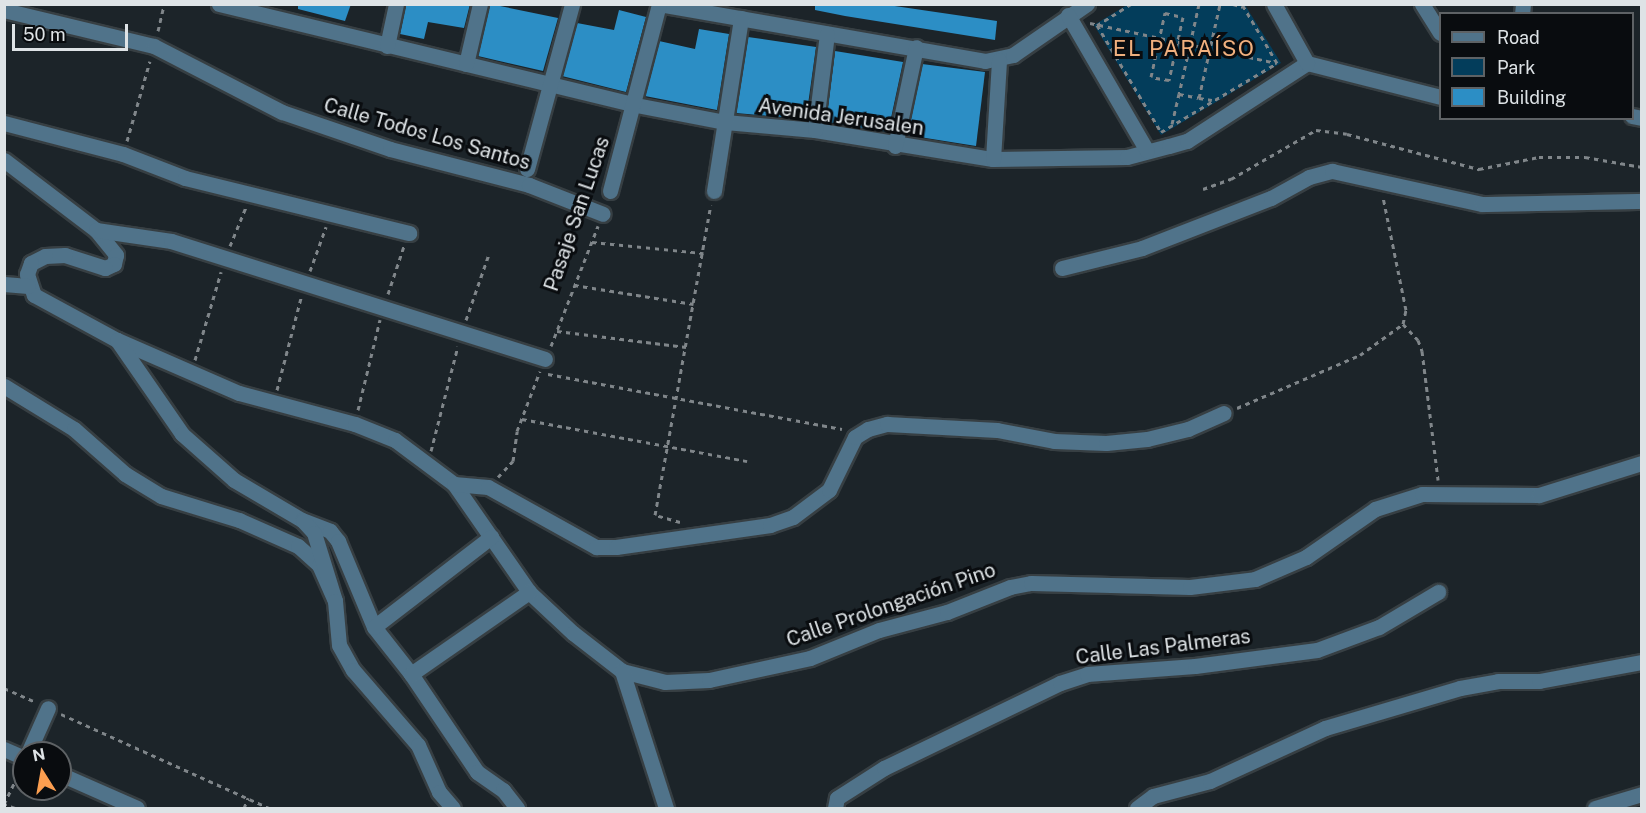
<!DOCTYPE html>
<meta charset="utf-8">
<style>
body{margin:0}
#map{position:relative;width:1646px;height:813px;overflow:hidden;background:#1c2429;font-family:"Public Sans",sans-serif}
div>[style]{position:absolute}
.green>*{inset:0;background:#033d5b}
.building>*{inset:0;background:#2c8ec5}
.path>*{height:3px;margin-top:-1.5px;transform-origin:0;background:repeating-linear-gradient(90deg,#80868a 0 4.5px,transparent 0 9px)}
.roads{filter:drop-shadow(2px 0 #373f43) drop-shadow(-2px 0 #373f43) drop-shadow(0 2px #373f43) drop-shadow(0 -2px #373f43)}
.minor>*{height:15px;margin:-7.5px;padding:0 7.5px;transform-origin:7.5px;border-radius:7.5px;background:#50738a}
span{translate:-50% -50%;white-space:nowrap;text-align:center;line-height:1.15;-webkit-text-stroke:6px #090c0f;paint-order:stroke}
.street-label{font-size:20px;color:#dee3e6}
.quarter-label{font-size:22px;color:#f0b07e;letter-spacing:1.5px}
.frame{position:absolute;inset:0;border:6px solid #dee3e6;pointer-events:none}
.legend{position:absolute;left:1439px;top:12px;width:195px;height:108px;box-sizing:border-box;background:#090c0f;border:2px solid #5e6265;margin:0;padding:8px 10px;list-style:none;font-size:18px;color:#dee3e6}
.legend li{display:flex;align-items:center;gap:12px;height:30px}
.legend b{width:30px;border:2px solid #5e6265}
.north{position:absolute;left:12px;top:741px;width:60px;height:60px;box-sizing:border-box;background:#090c0f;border:2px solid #5e6265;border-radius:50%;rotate:349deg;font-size:16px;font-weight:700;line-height:24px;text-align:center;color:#dee3e6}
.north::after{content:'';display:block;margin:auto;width:21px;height:27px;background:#fb9e50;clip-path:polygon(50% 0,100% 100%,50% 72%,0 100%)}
.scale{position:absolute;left:12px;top:24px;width:116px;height:27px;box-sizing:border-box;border:3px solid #dee3e6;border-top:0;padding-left:8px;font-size:18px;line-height:21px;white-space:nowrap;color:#dee3e6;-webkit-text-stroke:4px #090c0f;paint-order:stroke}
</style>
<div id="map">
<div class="green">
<i style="clip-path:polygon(1127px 5px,1245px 5px,1281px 63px,1161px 135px,1094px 25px)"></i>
</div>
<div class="building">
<i style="clip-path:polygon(298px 4px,351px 4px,345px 21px,298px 9px)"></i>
<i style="clip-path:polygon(406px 4px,470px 4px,464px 28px,428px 22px,424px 39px,400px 34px)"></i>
<i style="clip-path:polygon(490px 4px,558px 18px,543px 71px,478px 56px)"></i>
<i style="clip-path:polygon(815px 4px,881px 4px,997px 21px,995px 40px,845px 16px,815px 10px)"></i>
<i style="clip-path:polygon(619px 10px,646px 17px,626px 92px,562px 76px,577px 23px,614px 30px)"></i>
<i style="clip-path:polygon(699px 29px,729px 34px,717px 110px,645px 96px,659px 41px,695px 49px)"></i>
<i style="clip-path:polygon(748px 37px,816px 47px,806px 119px,736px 113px)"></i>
<i style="clip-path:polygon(835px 51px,903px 62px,888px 132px,826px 122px)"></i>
<i style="clip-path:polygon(922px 64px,985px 72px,976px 146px,907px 135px)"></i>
</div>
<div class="path">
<i style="left:1131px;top:4px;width:40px;rotate:148deg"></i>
<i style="left:1097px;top:25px;width:125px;rotate:59.1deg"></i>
<i style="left:1161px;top:132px;width:135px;rotate:-30.7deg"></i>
<i style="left:1277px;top:63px;width:69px;rotate:-120.7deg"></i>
<i style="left:1199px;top:4px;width:92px;rotate:102.5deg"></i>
<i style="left:1179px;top:94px;width:20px;rotate:11deg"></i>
<i style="left:1199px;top:98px;width:96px;rotate:-77.4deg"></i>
<i style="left:1233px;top:4px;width:10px;rotate:17deg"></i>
<i style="left:1165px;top:13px;width:18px;rotate:13deg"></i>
<i style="left:1183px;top:17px;width:65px;rotate:102.5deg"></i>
<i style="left:1169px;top:80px;width:18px;rotate:-171deg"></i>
<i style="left:1151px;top:77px;width:66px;rotate:-77.7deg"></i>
<i style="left:1090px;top:23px;width:191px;rotate:12.1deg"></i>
<i style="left:158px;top:31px;width:28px;rotate:-77deg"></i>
<i style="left:1199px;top:98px;width:13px;rotate:9deg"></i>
<i style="left:1172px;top:124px;width:31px;rotate:-77deg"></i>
<i style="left:127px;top:141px;width:83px;rotate:-74deg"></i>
<i style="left:1203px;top:189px;width:30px;rotate:-20deg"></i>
<i style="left:1231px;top:179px;width:98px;rotate:-30deg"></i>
<i style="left:1316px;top:130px;width:31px;rotate:7deg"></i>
<i style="left:1347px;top:134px;width:137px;rotate:14.9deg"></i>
<i style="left:1479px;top:169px;width:61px;rotate:-11.3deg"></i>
<i style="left:1539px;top:157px;width:46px"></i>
<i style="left:1585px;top:157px;width:58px;rotate:10deg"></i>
<i style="left:592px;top:242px;width:112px;rotate:5.7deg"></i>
<i style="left:230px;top:246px;width:42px;rotate:-67.7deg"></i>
<i style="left:310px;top:271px;width:47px;rotate:-70deg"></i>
<i style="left:574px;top:285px;width:121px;rotate:9deg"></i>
<i style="left:388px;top:294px;width:51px;rotate:-71.6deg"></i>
<i style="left:466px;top:320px;width:70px;rotate:-70.8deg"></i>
<i style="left:1403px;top:324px;width:22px;rotate:47deg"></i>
<i style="left:1418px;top:340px;width:12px;rotate:70deg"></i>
<i style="left:1422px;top:351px;width:130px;rotate:82.9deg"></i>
<i style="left:557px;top:331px;width:130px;rotate:7.1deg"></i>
<i style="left:551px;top:346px;width:129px;rotate:-68.6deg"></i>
<i style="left:195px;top:360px;width:92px;rotate:-73.5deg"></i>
<i style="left:548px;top:374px;width:299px;rotate:10.6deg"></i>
<i style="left:277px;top:390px;width:95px;rotate:-75.4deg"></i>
<i style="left:1237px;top:408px;width:134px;rotate:-23.3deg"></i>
<i style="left:1360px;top:355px;width:53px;rotate:-35.8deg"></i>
<i style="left:1403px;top:324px;width:14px;rotate:-78deg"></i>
<i style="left:1406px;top:310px;width:115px;rotate:-101.5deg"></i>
<i style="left:358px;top:410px;width:93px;rotate:-76.3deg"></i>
<i style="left:522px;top:419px;width:229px;rotate:10.6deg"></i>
<i style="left:431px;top:451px;width:108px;rotate:-75.6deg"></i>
<i style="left:498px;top:477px;width:22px;rotate:-47deg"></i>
<i style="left:513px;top:461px;width:30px;rotate:-82deg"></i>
<i style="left:517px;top:431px;width:64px;rotate:-69deg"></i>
<i style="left:680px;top:522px;width:26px;rotate:-164deg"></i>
<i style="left:655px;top:515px;width:315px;rotate:-79.8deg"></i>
<i style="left:4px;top:688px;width:35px;rotate:24deg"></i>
<i style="left:61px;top:714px;width:228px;rotate:24.3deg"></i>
<i style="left:15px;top:808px;width:12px;rotate:-160deg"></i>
<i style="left:4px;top:804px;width:34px;rotate:-64deg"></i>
<i style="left:244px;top:808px;width:11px;rotate:-68deg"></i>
</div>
<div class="roads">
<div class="minor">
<i style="left:219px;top:4px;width:429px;rotate:13.6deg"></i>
<i style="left:636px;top:105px;width:91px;rotate:10.8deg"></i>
<i style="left:725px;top:122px;width:90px;rotate:5.1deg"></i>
<i style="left:815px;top:130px;width:180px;rotate:9.3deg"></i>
<i style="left:993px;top:159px;width:134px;rotate:-0.9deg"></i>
<i style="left:1127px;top:157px;width:43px;rotate:-14.7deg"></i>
<i style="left:1169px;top:146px;width:19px;rotate:-16deg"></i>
<i style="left:1187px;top:141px;width:143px;rotate:-33deg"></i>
<i style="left:1307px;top:63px;width:137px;rotate:14.3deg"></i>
<i style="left:659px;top:4px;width:331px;rotate:9.9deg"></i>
<i style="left:985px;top:61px;width:29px;rotate:-12deg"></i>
<i style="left:1013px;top:55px;width:90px;rotate:-34.6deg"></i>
<i style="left:1274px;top:4px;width:68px;rotate:60.8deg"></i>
<i style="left:1422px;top:4px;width:34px;rotate:58deg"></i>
<i style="left:4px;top:10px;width:154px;rotate:13.5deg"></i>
<i style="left:154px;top:46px;width:144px;rotate:27.3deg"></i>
<i style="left:282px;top:112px;width:114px;rotate:18.9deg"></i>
<i style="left:390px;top:149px;width:144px;rotate:14.5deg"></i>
<i style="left:529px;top:185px;width:79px;rotate:21.4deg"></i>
<i style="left:1522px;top:14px;width:10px;rotate:-84deg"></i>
<i style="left:1068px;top:15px;width:157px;rotate:59.8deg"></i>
<i style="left:387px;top:46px;width:43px;rotate:-77.9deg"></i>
<i style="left:466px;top:64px;width:62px;rotate:-76.9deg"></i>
<i style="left:1632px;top:116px;width:10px;rotate:11deg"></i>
<i style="left:4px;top:123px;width:123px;rotate:14.6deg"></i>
<i style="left:123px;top:154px;width:66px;rotate:21.2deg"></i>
<i style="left:185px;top:178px;width:231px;rotate:13.8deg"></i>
<i style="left:815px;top:130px;width:97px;rotate:-82.9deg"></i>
<i style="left:895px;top:146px;width:101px;rotate:-78deg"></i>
<i style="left:993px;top:159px;width:99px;rotate:-86.5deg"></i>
<i style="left:4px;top:160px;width:116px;rotate:37.3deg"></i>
<i style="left:96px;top:230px;width:32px;rotate:51deg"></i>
<i style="left:116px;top:255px;width:9px;rotate:103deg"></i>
<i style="left:114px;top:264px;width:10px;rotate:156deg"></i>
<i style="left:105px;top:268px;width:42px;rotate:-162deg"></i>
<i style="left:65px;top:255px;width:20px;rotate:177deg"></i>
<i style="left:45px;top:256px;width:16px;rotate:153deg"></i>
<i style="left:31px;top:263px;width:12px;rotate:110deg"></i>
<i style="left:27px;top:274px;width:22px;rotate:72deg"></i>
<i style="left:34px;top:295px;width:94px;rotate:28.5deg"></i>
<i style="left:117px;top:340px;width:133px;rotate:23.5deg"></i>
<i style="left:239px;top:393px;width:120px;rotate:15deg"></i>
<i style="left:355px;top:424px;width:43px;rotate:21.8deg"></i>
<i style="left:395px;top:440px;width:74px;rotate:36.7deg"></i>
<i style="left:454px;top:484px;width:131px;rotate:55.2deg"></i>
<i style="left:529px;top:592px;width:60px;rotate:43deg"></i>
<i style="left:573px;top:633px;width:62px;rotate:37.8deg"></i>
<i style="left:622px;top:671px;width:44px;rotate:14.3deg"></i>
<i style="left:665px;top:682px;width:44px;rotate:-2.6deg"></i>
<i style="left:709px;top:680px;width:103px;rotate:-12.3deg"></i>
<i style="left:810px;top:658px;width:74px;rotate:-22.1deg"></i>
<i style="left:879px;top:630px;width:70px;rotate:-14.8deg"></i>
<i style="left:947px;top:612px;width:68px;rotate:-21.6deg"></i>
<i style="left:1010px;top:587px;width:21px;rotate:-11deg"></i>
<i style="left:1031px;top:583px;width:159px;rotate:1.4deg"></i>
<i style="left:1190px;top:587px;width:65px;rotate:-7deg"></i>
<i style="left:1255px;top:579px;width:56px;rotate:-23.3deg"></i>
<i style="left:1306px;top:557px;width:84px;rotate:-34.8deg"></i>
<i style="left:1375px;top:509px;width:49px;rotate:-17.7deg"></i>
<i style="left:1422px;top:494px;width:117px;rotate:0.5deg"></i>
<i style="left:1539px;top:495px;width:108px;rotate:-17.3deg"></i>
<i style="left:527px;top:169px;width:171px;rotate:-74.7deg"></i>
<i style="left:610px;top:191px;width:193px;rotate:-75.3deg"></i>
<i style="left:714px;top:191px;width:175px;rotate:-81.1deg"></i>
<i style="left:96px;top:230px;width:76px;rotate:8.3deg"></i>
<i style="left:171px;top:241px;width:392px;rotate:17.5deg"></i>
<i style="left:1062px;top:268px;width:82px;rotate:-14deg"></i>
<i style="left:1142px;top:248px;width:138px;rotate:-21.2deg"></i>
<i style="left:1271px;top:198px;width:43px;rotate:-28.9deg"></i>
<i style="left:1309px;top:177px;width:24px;rotate:-15deg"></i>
<i style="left:1332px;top:171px;width:154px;rotate:12.4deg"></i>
<i style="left:1482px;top:204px;width:160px;rotate:-1.1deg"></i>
<i style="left:4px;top:284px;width:24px;rotate:5deg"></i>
<i style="left:117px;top:340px;width:114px;rotate:55.3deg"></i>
<i style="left:182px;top:434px;width:69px;rotate:41.5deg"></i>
<i style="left:234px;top:480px;width:79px;rotate:30.5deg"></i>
<i style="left:302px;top:520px;width:30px;rotate:21deg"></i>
<i style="left:330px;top:531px;width:13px;rotate:51deg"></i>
<i style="left:338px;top:541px;width:93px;rotate:67.3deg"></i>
<i style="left:374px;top:627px;width:60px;rotate:51.8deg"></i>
<i style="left:411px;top:674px;width:118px;rotate:56deg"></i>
<i style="left:477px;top:772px;width:32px;rotate:35deg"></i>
<i style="left:503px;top:790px;width:23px;rotate:52deg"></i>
<i style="left:4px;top:386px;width:82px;rotate:31.6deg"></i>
<i style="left:74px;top:429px;width:68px;rotate:41.4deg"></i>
<i style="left:125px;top:474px;width:42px;rotate:31.4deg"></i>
<i style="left:161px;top:496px;width:82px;rotate:17.1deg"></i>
<i style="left:239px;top:520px;width:64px;rotate:23.8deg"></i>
<i style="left:298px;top:546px;width:28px;rotate:42deg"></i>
<i style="left:319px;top:565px;width:39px;rotate:66deg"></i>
<i style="left:454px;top:484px;width:34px;rotate:5deg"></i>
<i style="left:488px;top:487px;width:124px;rotate:29.1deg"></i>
<i style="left:596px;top:547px;width:20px"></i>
<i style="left:616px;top:547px;width:156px;rotate:-8.1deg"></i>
<i style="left:770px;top:525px;width:24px;rotate:-19deg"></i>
<i style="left:793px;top:517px;width:45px;rotate:-36.9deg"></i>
<i style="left:829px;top:490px;width:59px;rotate:-63.9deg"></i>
<i style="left:855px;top:437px;width:15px;rotate:-32deg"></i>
<i style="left:868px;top:429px;width:20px;rotate:-15deg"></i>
<i style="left:887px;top:424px;width:110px;rotate:3.1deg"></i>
<i style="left:997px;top:430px;width:58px;rotate:10.9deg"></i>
<i style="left:1054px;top:441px;width:52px;rotate:2.2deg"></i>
<i style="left:1106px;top:443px;width:41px;rotate:-5.6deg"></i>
<i style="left:1147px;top:439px;width:42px;rotate:-13.7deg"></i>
<i style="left:1188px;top:429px;width:39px;rotate:-24deg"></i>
<i style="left:303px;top:521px;width:16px;rotate:47deg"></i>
<i style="left:314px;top:533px;width:71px;rotate:72.8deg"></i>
<i style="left:335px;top:601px;width:44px;rotate:84.8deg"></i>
<i style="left:339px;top:645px;width:29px;rotate:61deg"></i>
<i style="left:353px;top:670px;width:99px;rotate:49.1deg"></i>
<i style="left:418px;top:745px;width:51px;rotate:65.9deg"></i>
<i style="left:439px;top:792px;width:21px;rotate:49deg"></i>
<i style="left:374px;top:627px;width:148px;rotate:-37.6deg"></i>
<i style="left:622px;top:671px;width:144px;rotate:72.2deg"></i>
<i style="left:411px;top:674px;width:144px;rotate:-34.8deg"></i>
<i style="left:4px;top:749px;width:22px;rotate:24deg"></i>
<i style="left:28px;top:753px;width:49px;rotate:-66deg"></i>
<i style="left:60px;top:774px;width:84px;rotate:23.8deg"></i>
<i style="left:835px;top:808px;width:10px;rotate:-79deg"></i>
<i style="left:837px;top:798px;width:56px;rotate:-32.6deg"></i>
<i style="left:884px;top:768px;width:195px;rotate:-25.8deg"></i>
<i style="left:1060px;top:683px;width:28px;rotate:-18deg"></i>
<i style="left:1087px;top:674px;width:108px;rotate:-4.2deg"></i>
<i style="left:1195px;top:666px;width:123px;rotate:-7.5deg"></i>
<i style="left:1317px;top:650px;width:66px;rotate:-20.4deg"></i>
<i style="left:1379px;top:627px;width:69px;rotate:-30.7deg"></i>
<i style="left:1137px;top:808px;width:20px;rotate:-37deg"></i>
<i style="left:1153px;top:796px;width:59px;rotate:-14.7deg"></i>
<i style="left:1210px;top:781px;width:127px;rotate:-24.7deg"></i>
<i style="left:1325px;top:728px;width:141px;rotate:-16.5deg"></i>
<i style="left:1460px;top:688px;width:39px;rotate:-10deg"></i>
<i style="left:1498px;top:681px;width:41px"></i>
<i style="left:1539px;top:681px;width:105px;rotate:-10.5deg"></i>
<i style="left:1595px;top:808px;width:49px;rotate:-16.6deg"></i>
</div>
</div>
<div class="street-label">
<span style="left:841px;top:117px;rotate:8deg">Avenida Jerusalen</span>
<span style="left:427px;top:134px;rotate:16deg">Calle Todos Los Santos</span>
<span style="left:577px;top:214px;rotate:-71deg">Pasaje San Lucas</span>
<span style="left:891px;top:605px;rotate:-19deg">Calle Prolongación Pino</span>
<span style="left:1163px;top:647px;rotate:-7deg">Calle Las Palmeras</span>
</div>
<div class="quarter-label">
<span style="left:1184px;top:49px">EL PARAÍSO</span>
</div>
<div class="frame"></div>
<ul class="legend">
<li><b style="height:8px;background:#50738a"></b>Road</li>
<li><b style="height:16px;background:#033d5b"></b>Park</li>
<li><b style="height:16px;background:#2c8ec5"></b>Building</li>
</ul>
<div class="north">N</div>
<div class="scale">50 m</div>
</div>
